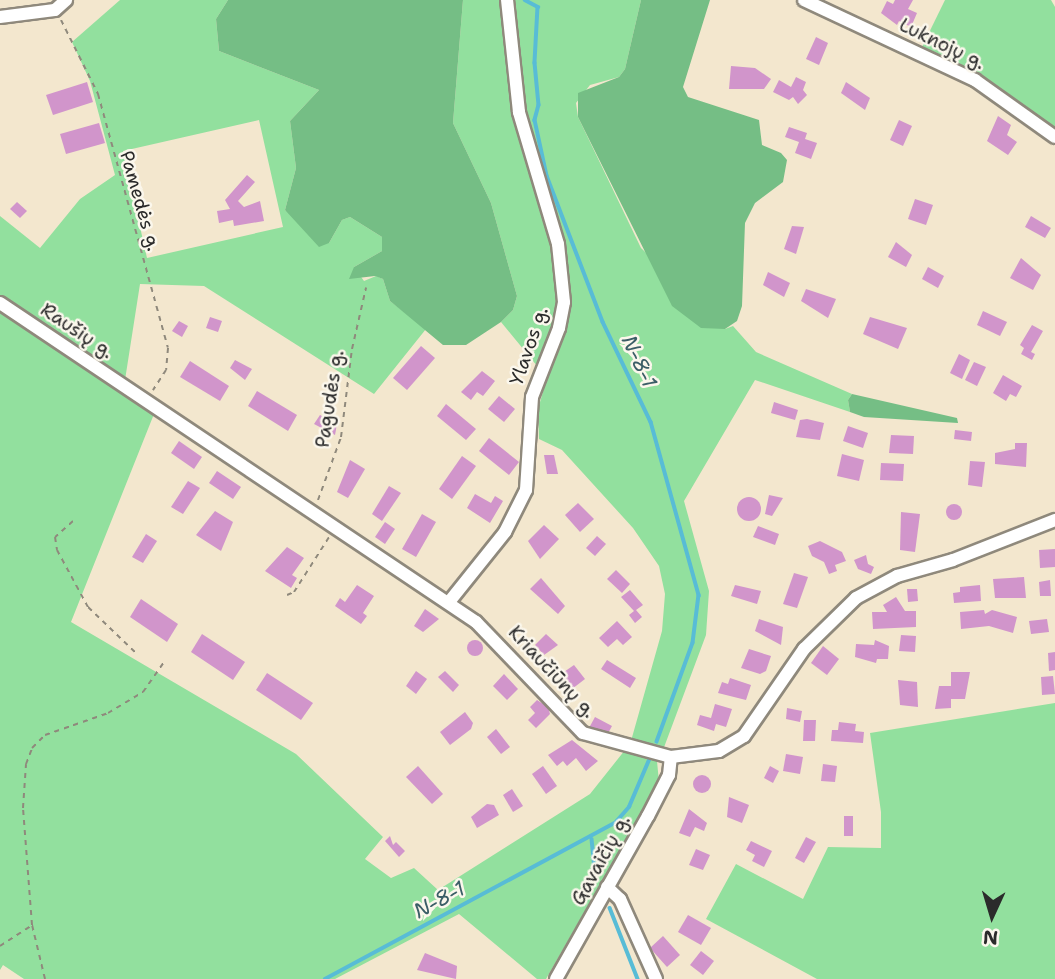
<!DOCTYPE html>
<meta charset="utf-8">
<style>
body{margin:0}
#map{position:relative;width:1055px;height:979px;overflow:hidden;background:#f3e7ce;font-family:"Shantell Sans",sans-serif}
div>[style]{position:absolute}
.green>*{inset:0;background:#92e09e}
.forest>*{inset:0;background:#75be85}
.stream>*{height:3.5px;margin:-1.75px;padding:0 1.75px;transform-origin:1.75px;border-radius:1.75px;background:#58bcd6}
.building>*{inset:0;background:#d195cb}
.round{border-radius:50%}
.path>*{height:2px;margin-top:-1px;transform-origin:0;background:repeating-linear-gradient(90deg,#8f897c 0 5px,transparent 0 10px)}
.roads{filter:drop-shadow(2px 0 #8f897c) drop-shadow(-2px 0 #8f897c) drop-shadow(0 2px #8f897c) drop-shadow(0 -2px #8f897c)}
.street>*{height:12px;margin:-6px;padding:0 6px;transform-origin:6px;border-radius:6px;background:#fff}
span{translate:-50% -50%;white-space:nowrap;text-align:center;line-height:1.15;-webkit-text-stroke:5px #fbf7ec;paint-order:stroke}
.street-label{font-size:19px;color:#2b2b2b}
.water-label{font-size:21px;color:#3b5e67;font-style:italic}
.north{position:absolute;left:957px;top:881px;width:70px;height:70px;-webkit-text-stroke:5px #fbf7ec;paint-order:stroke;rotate:184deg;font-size:19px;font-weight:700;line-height:28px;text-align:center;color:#2b2b2b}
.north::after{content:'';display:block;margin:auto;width:24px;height:32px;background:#2b2b2b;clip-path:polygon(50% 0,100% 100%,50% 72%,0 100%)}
</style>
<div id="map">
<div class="green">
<i style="clip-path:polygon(evenodd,120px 0,228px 0,216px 19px,219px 51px,319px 90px,290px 121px,296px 168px,285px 210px,329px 243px,342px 220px,350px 217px,382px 237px,382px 251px,354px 267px,364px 281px,376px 276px,383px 279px,390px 301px,426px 329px,374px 394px,204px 286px,140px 284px,125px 380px,0 297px,0 216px,40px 248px,80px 199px,115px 175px,90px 81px,72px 42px,120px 0,259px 120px,283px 227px,147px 258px,123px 151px,259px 120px)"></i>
<i style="clip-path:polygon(463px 0,641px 0,625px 69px,619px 77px,590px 85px,576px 103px,578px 117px,641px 248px,725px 329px,733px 326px,756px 352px,852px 394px,848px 400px,850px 412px,755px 380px,684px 501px,709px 591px,706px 635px,663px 750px,631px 741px,662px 631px,665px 594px,659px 566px,633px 528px,562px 450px,539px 439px,538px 409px,547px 378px,501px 322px,513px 310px,517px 296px,491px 203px,453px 123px)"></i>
<i style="clip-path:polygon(945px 0,1051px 0,1055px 7px,1055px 132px,921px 49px)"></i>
<i style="clip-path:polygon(0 311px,154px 414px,71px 622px,296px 754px,383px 837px,365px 859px,391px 878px,414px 868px,438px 890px,590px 794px,625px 750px,657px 761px,659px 782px,546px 979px,537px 979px,459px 914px,335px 979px,24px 979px,3px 965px,0 970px)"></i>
<i style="clip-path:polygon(1055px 703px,1055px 979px,817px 979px,706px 919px,736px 864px,803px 899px,828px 847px,881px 848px,881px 812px,870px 733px)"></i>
</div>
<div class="forest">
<i style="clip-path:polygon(228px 0,463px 0,453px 123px,491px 203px,517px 296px,513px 310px,501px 322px,466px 345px,443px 345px,390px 301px,383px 279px,375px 276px,349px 279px,354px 267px,382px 251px,382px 237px,350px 217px,342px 220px,329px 243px,319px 247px,285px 210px,296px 168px,290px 121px,319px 90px,219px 51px,216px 19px)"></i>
<i style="clip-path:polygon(641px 0,710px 0,683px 87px,688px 97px,759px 120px,762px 145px,781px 153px,787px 160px,783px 182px,755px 203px,745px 223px,742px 306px,737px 321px,725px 329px,701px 328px,672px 306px,578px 117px,578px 93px,619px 77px,625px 69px)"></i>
<i style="clip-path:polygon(852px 394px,957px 418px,958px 423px,864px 417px,850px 412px,848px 400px)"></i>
</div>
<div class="stream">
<i style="left:525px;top:0;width:15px;rotate:28deg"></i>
<i style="left:538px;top:7px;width:56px;rotate:93.1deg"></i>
<i style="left:535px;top:63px;width:42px;rotate:84.6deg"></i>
<i style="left:539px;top:105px;width:16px;rotate:105deg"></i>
<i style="left:535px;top:120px;width:57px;rotate:77.9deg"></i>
<i style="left:547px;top:176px;width:156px;rotate:69deg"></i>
<i style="left:603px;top:322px;width:111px;rotate:64.4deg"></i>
<i style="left:651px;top:422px;width:180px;rotate:74.5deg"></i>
<i style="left:699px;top:595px;width:48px;rotate:97.1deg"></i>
<i style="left:693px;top:643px;width:105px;rotate:110deg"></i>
<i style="left:592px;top:839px;width:41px;rotate:84.4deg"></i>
<i style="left:610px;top:908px;width:76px;rotate:68.5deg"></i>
<i style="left:325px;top:979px;width:331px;rotate:-28.3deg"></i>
<i style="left:616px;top:822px;width:20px;rotate:-49deg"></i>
<i style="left:629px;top:807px;width:51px;rotate:-66.9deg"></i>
</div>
<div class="building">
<i style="clip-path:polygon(895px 0,913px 0,908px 9px,917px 13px,911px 27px,899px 21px,897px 25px,881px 13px,887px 1px,893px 4px)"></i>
<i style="clip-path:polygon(816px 37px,828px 43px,819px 65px,806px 59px)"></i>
<i style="clip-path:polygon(731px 66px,755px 68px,771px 79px,764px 89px,729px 89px)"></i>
<i style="clip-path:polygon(796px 77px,806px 82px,803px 90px,807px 95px,798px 104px,793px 97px,789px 100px,773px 92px,779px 80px,791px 87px)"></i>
<i style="clip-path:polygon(87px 82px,93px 102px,53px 115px,46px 95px)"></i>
<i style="clip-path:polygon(846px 82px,870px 98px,865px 110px,841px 93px)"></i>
<i style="clip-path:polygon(998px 116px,1011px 125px,1007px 135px,1017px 142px,1008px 155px,987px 141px)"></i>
<i style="clip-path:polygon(899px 120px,912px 126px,903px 146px,890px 140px)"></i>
<i style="clip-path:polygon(99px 123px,105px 143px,66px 154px,60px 134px)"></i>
<i style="clip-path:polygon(789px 127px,807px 133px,805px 139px,817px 143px,811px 159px,795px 153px,799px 142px,785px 137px)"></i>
<i style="clip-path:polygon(247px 175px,255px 182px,238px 201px,244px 207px,260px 201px,264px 221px,234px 226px,233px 220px,219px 223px,217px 211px,230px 209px,225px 200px)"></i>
<i style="clip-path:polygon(915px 199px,933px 205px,926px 225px,908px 219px)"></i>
<i style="clip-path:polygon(17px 202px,27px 211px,20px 218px,10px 209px)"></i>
<i style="clip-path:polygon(1031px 216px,1051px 228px,1045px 238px,1025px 227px)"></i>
<i style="clip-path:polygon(792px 226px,804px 227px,796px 254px,784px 249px)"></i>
<i style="clip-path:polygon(896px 242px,912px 255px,906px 267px,888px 257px)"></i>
<i style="clip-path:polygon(1021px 258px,1041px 275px,1033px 290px,1010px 278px)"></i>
<i style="clip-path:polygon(928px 267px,944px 276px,938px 288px,922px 279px)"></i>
<i style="clip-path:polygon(768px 272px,790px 283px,784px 297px,763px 285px)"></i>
<i style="clip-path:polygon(806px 289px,836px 299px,828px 318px,801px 301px)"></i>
<i style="clip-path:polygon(983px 311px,1007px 322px,1000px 336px,977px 325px)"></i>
<i style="clip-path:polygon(210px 317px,222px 321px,218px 332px,206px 328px)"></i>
<i style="clip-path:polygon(870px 317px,907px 328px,898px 349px,863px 334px)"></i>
<i style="clip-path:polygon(179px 321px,188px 326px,182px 337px,172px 331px)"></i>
<i style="clip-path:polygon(1032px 325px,1043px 331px,1031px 352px,1035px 354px,1032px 360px,1021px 354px,1024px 348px,1020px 345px)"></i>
<i style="clip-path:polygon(421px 346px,435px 358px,407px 390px,393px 378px)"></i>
<i style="clip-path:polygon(959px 354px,970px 360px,962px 379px,950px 373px)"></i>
<i style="clip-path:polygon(235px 360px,252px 369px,245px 380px,230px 368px)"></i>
<i style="clip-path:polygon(190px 361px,229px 386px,220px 401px,180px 377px)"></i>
<i style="clip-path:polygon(974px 362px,986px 367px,977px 386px,965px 380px)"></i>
<i style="clip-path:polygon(482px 371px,495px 381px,483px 396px,477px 392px,471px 400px,461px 392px)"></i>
<i style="clip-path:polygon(1003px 375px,1022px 386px,1016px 397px,1010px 394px,1006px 401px,993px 393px)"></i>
<i style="clip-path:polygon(257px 391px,297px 415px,288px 431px,248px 406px)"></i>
<i style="clip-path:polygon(499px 396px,515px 409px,504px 422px,488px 409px)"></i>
<i style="clip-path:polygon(774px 402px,798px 410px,795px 420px,771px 413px)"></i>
<i style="clip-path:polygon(446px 404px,476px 429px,466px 440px,437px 416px)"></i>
<i style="clip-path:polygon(320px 415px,337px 424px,335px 435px,314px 424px)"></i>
<i style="clip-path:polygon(807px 419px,824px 423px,820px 440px,796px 437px,800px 420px)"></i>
<i style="clip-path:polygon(848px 426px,868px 433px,863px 448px,843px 441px)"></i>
<i style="clip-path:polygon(955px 430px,972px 432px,971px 441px,954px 439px)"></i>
<i style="clip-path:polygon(891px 435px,914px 436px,913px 454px,889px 453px)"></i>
<i style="clip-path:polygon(489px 438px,519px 462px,509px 475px,479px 451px)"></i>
<i style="clip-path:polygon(179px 441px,202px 457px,194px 469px,171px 453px)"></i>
<i style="clip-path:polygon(1015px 443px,1027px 443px,1026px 467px,995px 464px,995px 453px,1015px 449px)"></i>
<i style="clip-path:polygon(842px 454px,864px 460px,859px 481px,837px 476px)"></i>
<i style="clip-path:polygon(544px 455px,554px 455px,558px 474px,547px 474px)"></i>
<i style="clip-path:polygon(462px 456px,476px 466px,452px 499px,439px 489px)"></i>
<i style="clip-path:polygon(350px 460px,365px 469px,348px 498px,337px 492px)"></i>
<i style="clip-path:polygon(970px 461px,985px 462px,982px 487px,968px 485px)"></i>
<i style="clip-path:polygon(881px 463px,904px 464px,903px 481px,880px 480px)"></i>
<i style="clip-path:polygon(217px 471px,241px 487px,233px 499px,209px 483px)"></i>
<i style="clip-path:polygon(188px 481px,200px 488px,183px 514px,171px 507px)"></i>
<i style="clip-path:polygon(389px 486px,401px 493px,382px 521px,372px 514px)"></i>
<i style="clip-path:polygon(475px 494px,491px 503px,495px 496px,503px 501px,490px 523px,467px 508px)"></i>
<i style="clip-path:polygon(769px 495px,783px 498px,772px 516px,765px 514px)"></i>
<i class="round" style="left:737px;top:497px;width:24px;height:24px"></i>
<i style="clip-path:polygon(578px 503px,594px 519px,580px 532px,565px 515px)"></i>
<i class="round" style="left:946px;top:504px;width:16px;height:16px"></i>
<i style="clip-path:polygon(215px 511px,233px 522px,221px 551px,196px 535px)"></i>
<i style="clip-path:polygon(901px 512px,920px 514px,915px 552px,900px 550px)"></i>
<i style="clip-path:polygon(422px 514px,436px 522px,416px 557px,402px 549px)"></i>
<i style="clip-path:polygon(385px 522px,395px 529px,385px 544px,375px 537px)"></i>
<i style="clip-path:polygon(544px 525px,559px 539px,540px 559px,528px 541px)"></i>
<i style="clip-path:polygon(758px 526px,779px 534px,775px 545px,753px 537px)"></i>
<i style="clip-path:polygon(146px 534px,157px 541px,143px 563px,132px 557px)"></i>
<i style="clip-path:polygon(597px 536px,606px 544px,595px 556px,586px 548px)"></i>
<i style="clip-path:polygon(820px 541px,842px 552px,846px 561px,835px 565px,837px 571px,829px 574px,824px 562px,812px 556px,808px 546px)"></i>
<i style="clip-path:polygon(287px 547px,304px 558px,292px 575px,297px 578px,291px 588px,265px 571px)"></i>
<i style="clip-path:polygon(1055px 549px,1055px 567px,1040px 568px,1039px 550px)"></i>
<i style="clip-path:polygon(866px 555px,868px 564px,874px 567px,871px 574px,858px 569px,854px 560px)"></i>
<i style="clip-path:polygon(616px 570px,630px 584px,622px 593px,607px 579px)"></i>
<i style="clip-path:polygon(794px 573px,808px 577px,797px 608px,783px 604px)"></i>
<i style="clip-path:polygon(1024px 577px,1026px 598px,995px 598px,993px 579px)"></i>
<i style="clip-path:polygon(541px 578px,565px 606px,558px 614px,530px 589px)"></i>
<i style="clip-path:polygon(1050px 580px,1051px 596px,1040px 596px,1039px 582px)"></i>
<i style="clip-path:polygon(357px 585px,374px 596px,363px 613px,367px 616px,361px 624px,335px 606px,340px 598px,345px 602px)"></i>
<i style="clip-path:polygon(735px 585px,761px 591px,757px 604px,731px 596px)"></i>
<i style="clip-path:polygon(980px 585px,981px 601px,954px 603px,953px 593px,960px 592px,960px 587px)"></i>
<i style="clip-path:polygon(907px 589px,917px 589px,918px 601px,908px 602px)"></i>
<i style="clip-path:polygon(630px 590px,643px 605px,636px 610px,642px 617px,635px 623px,629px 615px,634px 611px,621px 597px)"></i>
<i style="clip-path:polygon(896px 597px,905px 611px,916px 611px,916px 627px,873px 629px,872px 612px,887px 612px,883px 605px)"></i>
<i style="clip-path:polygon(141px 599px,178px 624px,167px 642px,130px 617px)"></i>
<i style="clip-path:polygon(425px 609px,439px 619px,423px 632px,414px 626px)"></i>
<i style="clip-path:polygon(984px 610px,985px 614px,992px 610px,1017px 617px,1013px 633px,989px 626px,961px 629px,960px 612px)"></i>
<i style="clip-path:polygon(759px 619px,783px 627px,781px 645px,755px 631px)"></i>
<i style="clip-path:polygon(1047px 619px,1049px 632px,1031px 634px,1029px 621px)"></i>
<i style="clip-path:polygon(617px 621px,632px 637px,623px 645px,617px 639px,608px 647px,599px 638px)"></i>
<i style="clip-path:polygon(202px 634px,245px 662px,233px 680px,191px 652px)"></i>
<i style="clip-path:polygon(546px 634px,558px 645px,544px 655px,535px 645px)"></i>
<i style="clip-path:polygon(901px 635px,916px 636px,915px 652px,899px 651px)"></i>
<i style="clip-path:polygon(875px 640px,889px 646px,888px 659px,877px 659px,876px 663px,855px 657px,856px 644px,874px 645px)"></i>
<i class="round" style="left:467px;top:640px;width:16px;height:16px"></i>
<i style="clip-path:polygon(823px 646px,839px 659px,827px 675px,811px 663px)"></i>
<i style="clip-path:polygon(749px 649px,771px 656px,766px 671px,760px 674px,741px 668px)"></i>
<i style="clip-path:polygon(1055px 652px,1055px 670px,1049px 671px,1048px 653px)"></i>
<i style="clip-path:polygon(607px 660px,636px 678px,630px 688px,601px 669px)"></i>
<i style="clip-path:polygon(574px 665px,585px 679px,572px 689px,561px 674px)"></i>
<i style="clip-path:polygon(416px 671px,427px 679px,416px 694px,406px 686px)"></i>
<i style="clip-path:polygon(445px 671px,459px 685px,453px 692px,438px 677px)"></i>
<i style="clip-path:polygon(951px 672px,970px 672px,965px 699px,951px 699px,951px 708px,935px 709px,939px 686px,951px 686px)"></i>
<i style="clip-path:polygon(267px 673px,313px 703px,301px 720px,256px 690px)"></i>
<i style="clip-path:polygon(504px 674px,518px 689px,507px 700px,493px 686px)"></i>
<i style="clip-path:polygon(1053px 676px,1055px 694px,1042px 695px,1041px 677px)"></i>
<i style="clip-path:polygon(730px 678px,751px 685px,746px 700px,718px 693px,722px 682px,728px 684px)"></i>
<i style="clip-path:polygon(898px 680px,917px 682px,918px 707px,900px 705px)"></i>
<i style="clip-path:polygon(537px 700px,548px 707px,550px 714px,536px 728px,528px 720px,535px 713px,530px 707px)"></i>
<i style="clip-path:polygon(715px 704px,732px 709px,726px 727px,716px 724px,714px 731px,697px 725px,700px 715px,711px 718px)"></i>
<i style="clip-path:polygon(787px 708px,802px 711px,800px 722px,786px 719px)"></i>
<i style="clip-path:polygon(465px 712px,473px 723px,471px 729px,450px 745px,440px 732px)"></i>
<i style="clip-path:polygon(595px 717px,612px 726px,606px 737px,589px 728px)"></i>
<i style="clip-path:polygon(804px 720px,816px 720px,815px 741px,803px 741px)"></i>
<i style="clip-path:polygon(839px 722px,856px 724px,855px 731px,864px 732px,863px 743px,831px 741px,832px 730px,838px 730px)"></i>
<i style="clip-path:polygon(496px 729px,510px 747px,501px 754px,487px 737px)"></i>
<i style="clip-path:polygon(572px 740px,598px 761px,586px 771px,576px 758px,567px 766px,563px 761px,557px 766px,548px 755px)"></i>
<i style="clip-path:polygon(786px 754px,803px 757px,800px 774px,783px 771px)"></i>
<i style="clip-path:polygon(823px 764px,837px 766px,835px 782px,821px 781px)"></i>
<i style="clip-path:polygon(418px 766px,443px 794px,432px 804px,406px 777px)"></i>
<i style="clip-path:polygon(543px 766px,557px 786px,546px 794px,532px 774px)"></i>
<i style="clip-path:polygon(770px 766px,779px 771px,773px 783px,764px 778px)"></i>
<i class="round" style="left:693px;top:775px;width:18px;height:18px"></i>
<i style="clip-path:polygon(512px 789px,523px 806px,513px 812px,503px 795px)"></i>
<i style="clip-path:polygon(729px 797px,749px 805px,742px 823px,727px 817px)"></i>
<i style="clip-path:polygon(487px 804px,494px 805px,499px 815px,477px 828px,471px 817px)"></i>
<i style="clip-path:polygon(689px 809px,707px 823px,704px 831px,695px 827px,690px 837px,679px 833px)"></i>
<i style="clip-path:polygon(844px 816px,853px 816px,853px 836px,844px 836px)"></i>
<i style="clip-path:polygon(390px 836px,393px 845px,396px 842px,405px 851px,399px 857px,385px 841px)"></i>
<i style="clip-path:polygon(806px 837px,816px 842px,804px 863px,795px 858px)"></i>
<i style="clip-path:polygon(751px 841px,772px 851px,764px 867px,752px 861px,755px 855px,746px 850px)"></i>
<i style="clip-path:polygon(696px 849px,710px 855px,703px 870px,689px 865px)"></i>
<i style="clip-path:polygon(688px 915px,711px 928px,701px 945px,678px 932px)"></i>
<i style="clip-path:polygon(663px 936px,680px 955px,667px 967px,650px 948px)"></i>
<i style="clip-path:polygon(701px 951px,714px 961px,703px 975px,690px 965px)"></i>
<i style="clip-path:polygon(425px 953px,457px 966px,456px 979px,417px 970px)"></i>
</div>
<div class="path">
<i style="left:61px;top:20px;width:83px;rotate:63.4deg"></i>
<i style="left:98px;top:94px;width:263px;rotate:74.6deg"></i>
<i style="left:168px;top:348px;width:22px;rotate:95deg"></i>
<i style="left:166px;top:370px;width:24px;rotate:123deg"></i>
<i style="left:318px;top:500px;width:67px;rotate:-69.9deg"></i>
<i style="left:341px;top:437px;width:89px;rotate:-82.9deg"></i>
<i style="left:352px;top:349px;width:63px;rotate:-77.1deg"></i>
<i style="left:73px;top:521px;width:24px;rotate:138deg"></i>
<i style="left:55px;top:537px;width:13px;rotate:81deg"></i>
<i style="left:57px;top:550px;width:65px;rotate:61.5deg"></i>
<i style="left:88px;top:607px;width:65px;rotate:43.8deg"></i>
<i style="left:287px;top:595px;width:8px;rotate:-23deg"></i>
<i style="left:294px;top:592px;width:65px;rotate:-57.5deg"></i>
<i style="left:0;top:946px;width:37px;rotate:-33deg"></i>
<i style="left:45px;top:979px;width:56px;rotate:-103.5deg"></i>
<i style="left:32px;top:925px;width:117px;rotate:-94.4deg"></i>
<i style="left:23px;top:808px;width:44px;rotate:-86.1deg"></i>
<i style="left:26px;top:764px;width:17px;rotate:-69deg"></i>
<i style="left:32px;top:748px;width:18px;rotate:-45deg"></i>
<i style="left:45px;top:735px;width:67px;rotate:-19.2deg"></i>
<i style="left:108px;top:713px;width:41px;rotate:-31deg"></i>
<i style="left:143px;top:692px;width:39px;rotate:-55deg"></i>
</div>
<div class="roads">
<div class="street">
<i style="left:804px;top:0;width:189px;rotate:25.1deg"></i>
<i style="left:975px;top:80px;width:98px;rotate:35.5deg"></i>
<i style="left:0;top:17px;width:55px;rotate:-7.3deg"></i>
<i style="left:55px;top:10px;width:15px;rotate:-42deg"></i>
<i style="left:0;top:303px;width:573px;rotate:33.83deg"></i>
<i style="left:476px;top:622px;width:154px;rotate:46.1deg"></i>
<i style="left:583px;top:733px;width:91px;rotate:15.3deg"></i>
<i style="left:671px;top:757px;width:48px;rotate:-7.1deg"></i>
<i style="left:719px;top:751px;width:29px;rotate:-31deg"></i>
<i style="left:744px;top:736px;width:106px;rotate:-55.4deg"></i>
<i style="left:804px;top:649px;width:73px;rotate:-44.4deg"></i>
<i style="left:856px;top:598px;width:47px;rotate:-28.2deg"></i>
<i style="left:897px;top:576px;width:58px;rotate:-15.9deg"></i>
<i style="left:953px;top:560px;width:110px;rotate:-21.4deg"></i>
<i style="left:449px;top:602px;width:90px;rotate:-51.3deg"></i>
<i style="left:505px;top:532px;width:47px;rotate:-63.4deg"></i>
<i style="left:526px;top:490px;width:93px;rotate:-86.3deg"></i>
<i style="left:532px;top:397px;width:74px;rotate:-68.6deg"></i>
<i style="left:559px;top:328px;width:26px;rotate:-79deg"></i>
<i style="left:564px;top:302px;width:58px;rotate:-95.9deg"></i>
<i style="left:558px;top:244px;width:138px;rotate:-106.5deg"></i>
<i style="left:519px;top:112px;width:113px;rotate:-96.1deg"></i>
<i style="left:607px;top:887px;width:18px;rotate:43deg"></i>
<i style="left:620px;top:899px;width:88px;rotate:65.8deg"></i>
<i style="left:556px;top:979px;width:187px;rotate:-60.6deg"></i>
<i style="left:648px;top:816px;width:46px;rotate:-62.9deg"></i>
<i style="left:669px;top:775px;width:18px;rotate:-84deg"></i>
</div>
</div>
<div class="street-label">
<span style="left:942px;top:44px;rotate:26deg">Luknojų g.</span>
<span style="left:140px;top:201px;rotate:74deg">Pamedės g.</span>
<span style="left:77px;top:331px;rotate:34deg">Raušių g.</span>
<span style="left:529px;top:346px;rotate:-71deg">Ylavos g.</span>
<span style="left:330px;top:399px;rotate:-81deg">Pagudės g.</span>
<span style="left:552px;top:672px;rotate:47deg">Kriaučiūnų g.</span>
<span style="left:601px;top:860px;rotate:-61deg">Gavaičių g.</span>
</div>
<div class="water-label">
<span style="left:639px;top:361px;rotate:65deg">N-8-1</span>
<span style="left:439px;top:900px;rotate:-28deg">N-8-1</span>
</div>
<div class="north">N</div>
</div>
